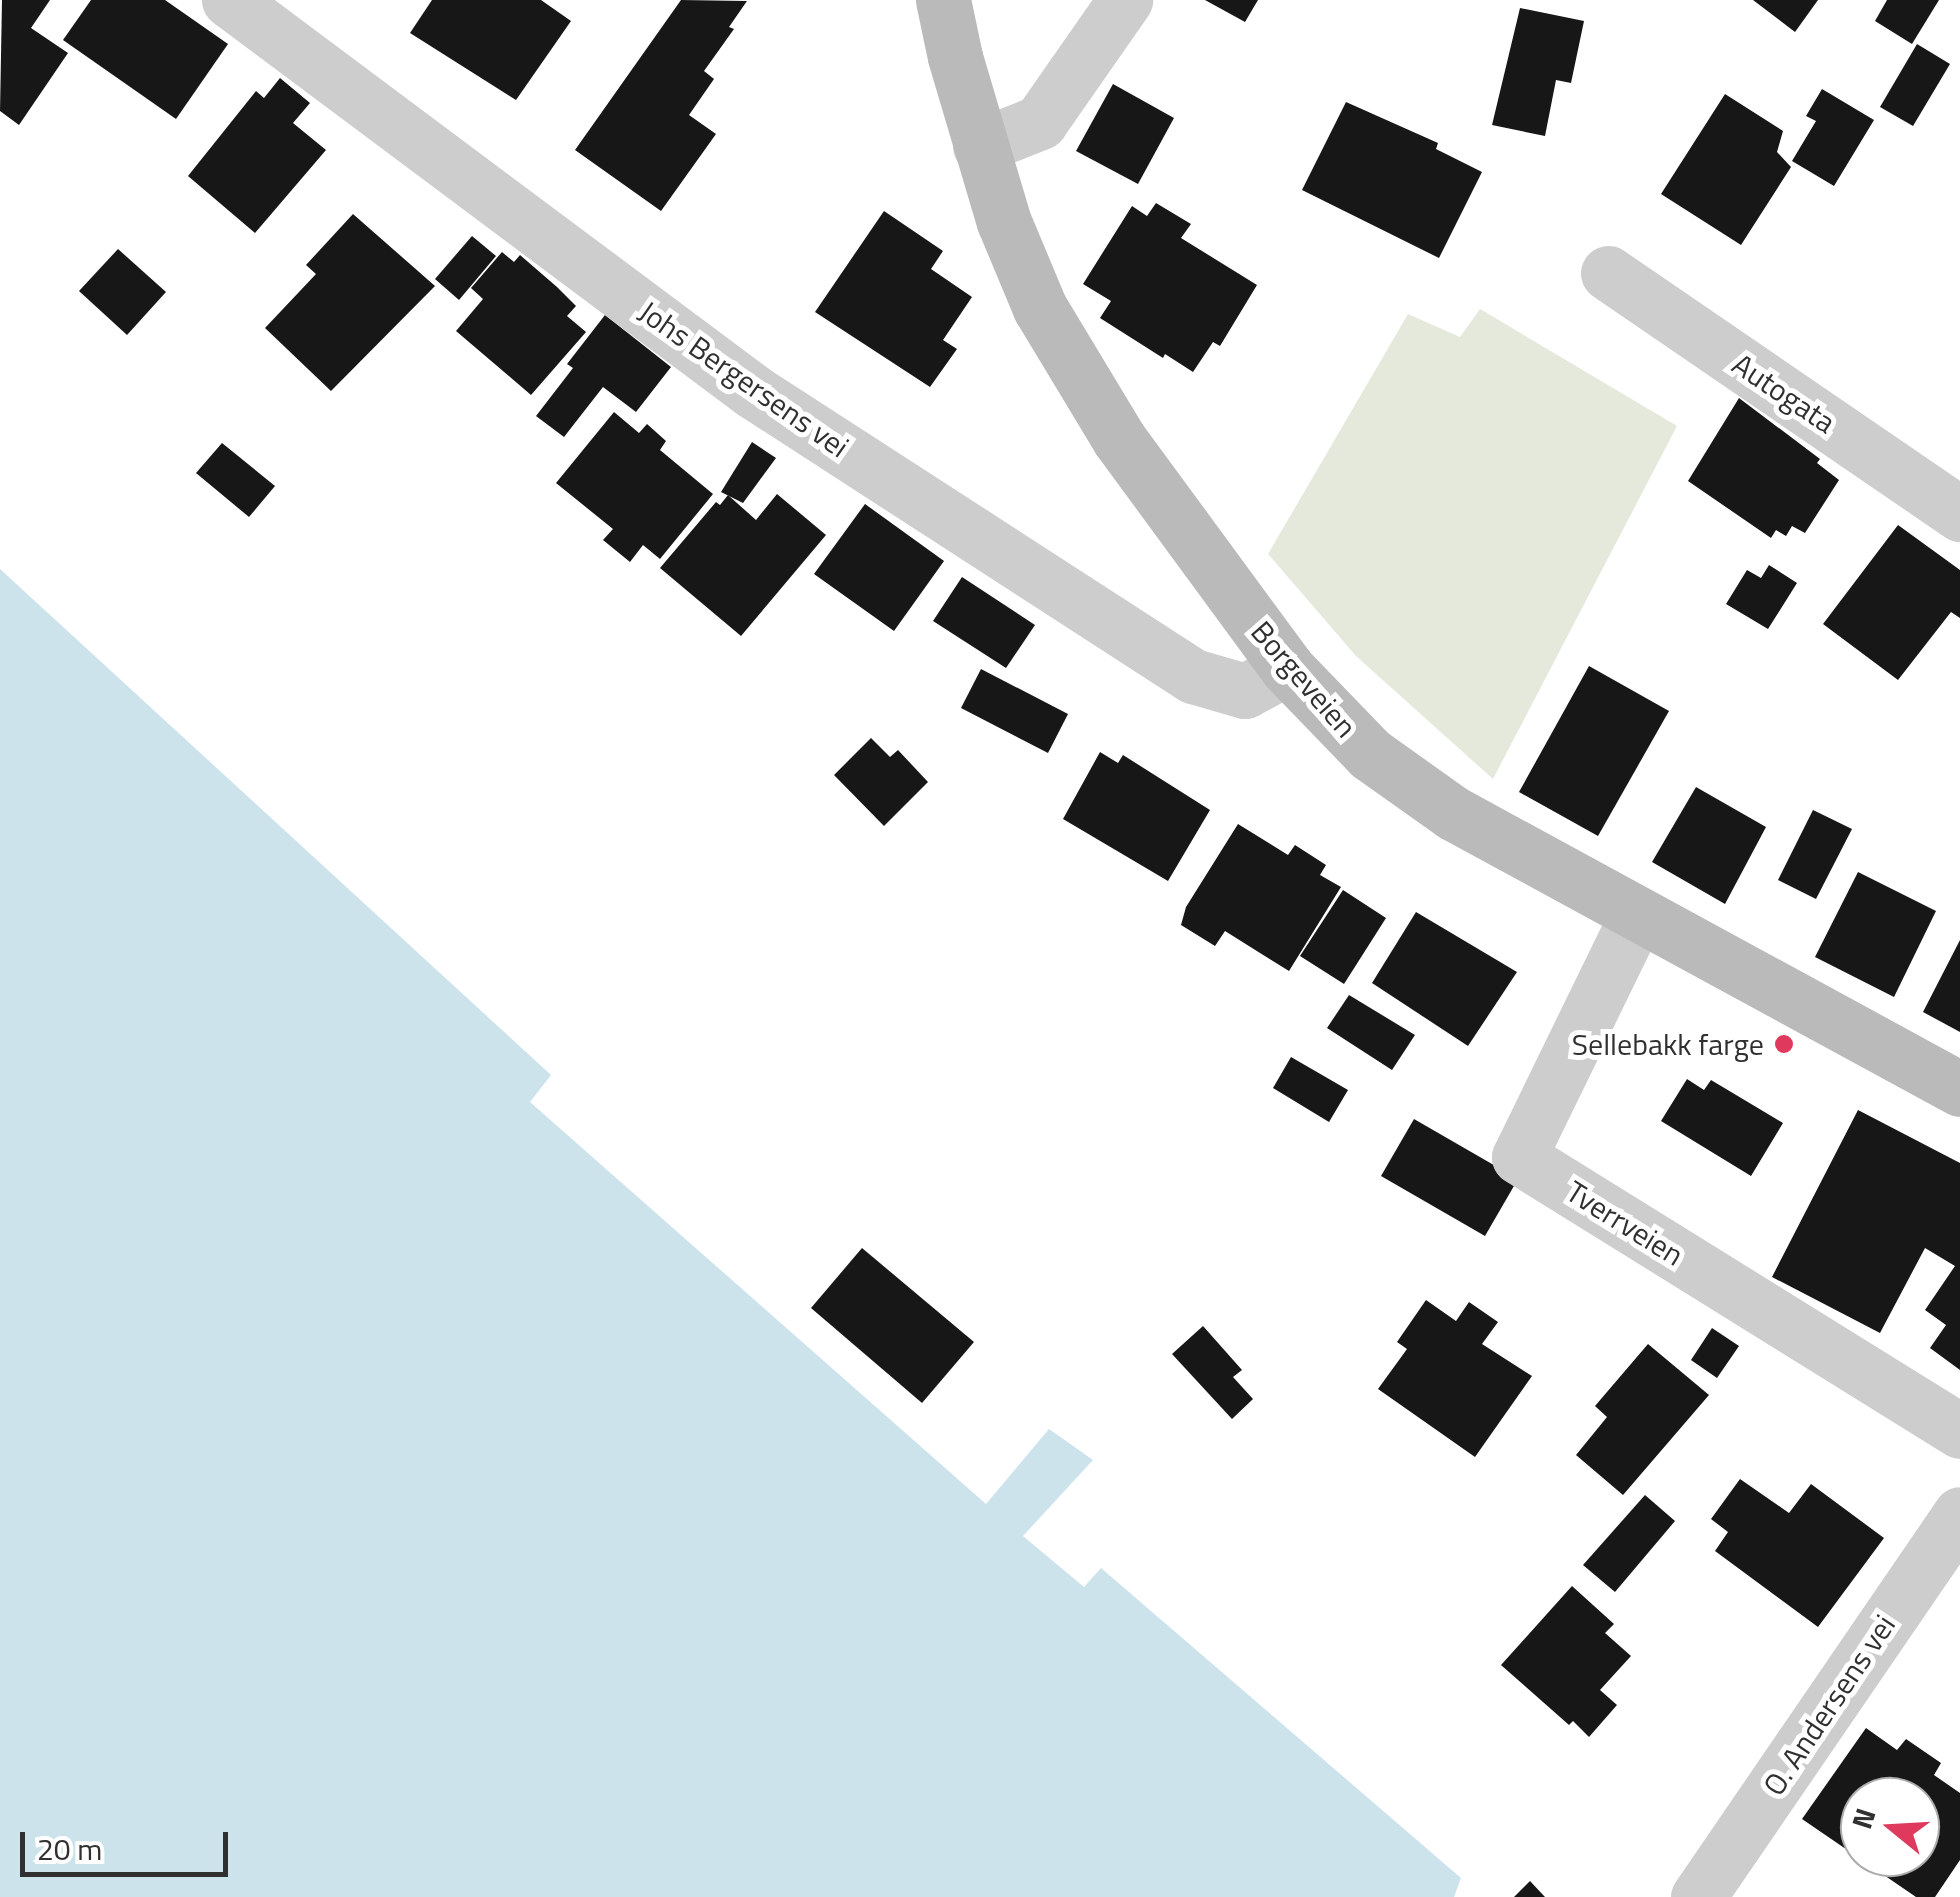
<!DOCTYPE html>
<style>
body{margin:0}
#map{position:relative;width:1960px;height:1897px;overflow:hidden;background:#fff;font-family:"Titillium Web",sans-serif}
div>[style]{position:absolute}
.green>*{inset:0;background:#e5e9dc}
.water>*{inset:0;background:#cce3eb}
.building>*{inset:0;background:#171717}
.street>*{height:55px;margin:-27.5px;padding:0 27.5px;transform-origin:27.5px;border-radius:27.5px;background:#cdcdcd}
.secondary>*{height:55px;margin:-27.5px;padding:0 27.5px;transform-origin:27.5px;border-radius:27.5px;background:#bababa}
.dots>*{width:28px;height:28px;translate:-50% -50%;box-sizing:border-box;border:5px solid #fff;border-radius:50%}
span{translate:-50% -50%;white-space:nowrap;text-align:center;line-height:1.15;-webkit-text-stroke:10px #fff;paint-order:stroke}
.street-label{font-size:30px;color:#303030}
.poi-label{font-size:30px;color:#303030}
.right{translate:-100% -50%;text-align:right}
.north{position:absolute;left:1840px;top:1777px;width:100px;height:100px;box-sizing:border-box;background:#fff;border:2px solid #acacac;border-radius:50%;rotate:288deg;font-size:28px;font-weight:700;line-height:40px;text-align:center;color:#303030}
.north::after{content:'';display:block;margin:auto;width:35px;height:45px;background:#df3a5d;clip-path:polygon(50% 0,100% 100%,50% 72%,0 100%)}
.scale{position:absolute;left:20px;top:1832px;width:208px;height:45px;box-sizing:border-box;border:5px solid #303030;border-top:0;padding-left:12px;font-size:30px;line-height:35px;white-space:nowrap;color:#303030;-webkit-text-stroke:8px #fff;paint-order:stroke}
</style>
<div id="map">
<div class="green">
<i style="clip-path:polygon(1480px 309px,1677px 426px,1493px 779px,1356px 656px,1268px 554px,1408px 314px,1460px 337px)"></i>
</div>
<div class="water">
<i style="clip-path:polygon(0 569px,551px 1075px,530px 1102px,986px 1504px,1049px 1429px,1093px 1460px,1023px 1536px,1084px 1587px,1101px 1568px,1461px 1878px,1454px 1897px,0 1897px)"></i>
</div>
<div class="building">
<i style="clip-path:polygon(2px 0,50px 0,31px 28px,68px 53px,19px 125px,0 111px)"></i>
<i style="clip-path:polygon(91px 0,165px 0,228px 44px,176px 119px,63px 40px)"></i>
<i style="clip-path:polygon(432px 0,541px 0,571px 21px,516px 100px,410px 33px)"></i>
<i style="clip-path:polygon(681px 0,747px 1px,729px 27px,734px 29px,704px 71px,714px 79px,689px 115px,716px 134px,661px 211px,575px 150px)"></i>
<i style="clip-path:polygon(1205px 0,1258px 0,1245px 22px)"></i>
<i style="clip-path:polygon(1753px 0,1818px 0,1795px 32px)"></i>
<i style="clip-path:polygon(1887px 0,1939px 0,1912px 44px,1875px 21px)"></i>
<i style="clip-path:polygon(1520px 8px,1584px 21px,1571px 83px,1556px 80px,1545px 136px,1492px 125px)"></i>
<i style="clip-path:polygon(1917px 44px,1950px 64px,1913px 126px,1880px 107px)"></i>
<i style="clip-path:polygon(280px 78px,310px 103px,293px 123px,326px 150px,255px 233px,188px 176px,256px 91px,264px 98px)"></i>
<i style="clip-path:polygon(1113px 84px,1174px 118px,1138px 184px,1076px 151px)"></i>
<i style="clip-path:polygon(1822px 89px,1874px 120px,1834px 186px,1792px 161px,1816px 121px,1806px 116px)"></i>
<i style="clip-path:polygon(1725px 94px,1783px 131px,1777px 152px,1791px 167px,1741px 245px,1661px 194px)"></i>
<i style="clip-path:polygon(1346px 102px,1438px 143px,1436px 149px,1482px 172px,1439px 258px,1302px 190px)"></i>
<i style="clip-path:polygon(1156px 203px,1191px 224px,1181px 238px,1257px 285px,1220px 346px,1213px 342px,1193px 372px,1165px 354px,1163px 358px,1100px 318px,1111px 301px,1083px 284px,1132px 206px,1147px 216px)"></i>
<i style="clip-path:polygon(884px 211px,943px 251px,931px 269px,972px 297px,943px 340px,957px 349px,930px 387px,815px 312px)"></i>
<i style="clip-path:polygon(353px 214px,435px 286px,331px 391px,265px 328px,316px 274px,306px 265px)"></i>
<i style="clip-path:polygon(472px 236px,496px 256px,459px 300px,435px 279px)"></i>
<i style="clip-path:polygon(118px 249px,166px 292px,127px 335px,79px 291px)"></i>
<i style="clip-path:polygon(502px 252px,514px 262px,520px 255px,557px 287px,576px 306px,567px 316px,586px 332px,531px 395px,456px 331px,483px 299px,471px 288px)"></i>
<i style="clip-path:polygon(605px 315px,671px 367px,636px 412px,603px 387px,564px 437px,536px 416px,573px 368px,567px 364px)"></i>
<i style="clip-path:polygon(1739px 398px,1820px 459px,1817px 463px,1839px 480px,1805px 533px,1792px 526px,1786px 536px,1776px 530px,1771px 538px,1688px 481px)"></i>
<i style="clip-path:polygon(614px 412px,639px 433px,647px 424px,666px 441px,660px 450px,713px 494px,660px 559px,643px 545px,630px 562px,603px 540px,613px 529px,556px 483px)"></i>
<i style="clip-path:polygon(752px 442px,776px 458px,743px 503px,721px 492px)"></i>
<i style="clip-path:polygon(222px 443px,275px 486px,249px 517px,196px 473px)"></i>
<i style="clip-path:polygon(777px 494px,826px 535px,741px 636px,660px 568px,716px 502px,720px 505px,728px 495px,756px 520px)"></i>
<i style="clip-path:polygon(865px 504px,944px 561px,894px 631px,814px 574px)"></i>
<i style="clip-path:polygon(1898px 525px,1960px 570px,1960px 618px,1951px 612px,1898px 680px,1823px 624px)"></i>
<i style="clip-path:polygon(1769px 565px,1797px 583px,1768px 629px,1726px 604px,1747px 570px,1761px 578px)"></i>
<i style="clip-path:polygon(962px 577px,1035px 625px,1006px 668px,933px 621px)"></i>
<i style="clip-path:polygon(1589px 666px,1669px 711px,1598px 836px,1519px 792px)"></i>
<i style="clip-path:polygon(981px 669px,1068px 714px,1048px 753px,961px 708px)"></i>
<i style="clip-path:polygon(871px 738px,890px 757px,898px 750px,928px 782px,884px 826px,834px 775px)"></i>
<i style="clip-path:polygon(1100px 752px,1118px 763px,1123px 755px,1210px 810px,1168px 881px,1063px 819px)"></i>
<i style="clip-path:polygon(1696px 787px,1766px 827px,1725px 904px,1652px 862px)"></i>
<i style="clip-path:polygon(1813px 810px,1852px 829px,1816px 899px,1778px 880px)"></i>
<i style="clip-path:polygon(1238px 824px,1288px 855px,1295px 845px,1326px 865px,1320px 875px,1341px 887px,1289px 971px,1225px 931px,1215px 946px,1181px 925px,1186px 907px)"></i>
<i style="clip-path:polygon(1858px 872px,1936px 911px,1894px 997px,1815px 957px)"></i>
<i style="clip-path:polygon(1343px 890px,1386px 918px,1344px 984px,1300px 956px)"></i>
<i style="clip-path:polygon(1416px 912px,1517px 972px,1468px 1046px,1372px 983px)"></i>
<i style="clip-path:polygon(1960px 940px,1960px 1032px,1923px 1012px)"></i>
<i style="clip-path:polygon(1349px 995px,1415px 1035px,1392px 1070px,1327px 1028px)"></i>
<i style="clip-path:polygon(1291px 1057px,1348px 1090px,1329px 1122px,1273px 1088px)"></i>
<i style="clip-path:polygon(1687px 1079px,1704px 1090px,1711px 1080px,1783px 1123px,1751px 1176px,1661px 1121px)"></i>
<i style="clip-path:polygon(1858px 1110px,1960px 1163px,1960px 1370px,1930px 1348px,1946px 1325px,1925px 1310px,1955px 1266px,1925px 1248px,1880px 1333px,1772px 1277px)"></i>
<i style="clip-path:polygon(1414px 1119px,1518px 1179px,1485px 1236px,1381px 1176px)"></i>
<i style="clip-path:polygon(862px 1248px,974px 1342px,922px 1403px,811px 1308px)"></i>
<i style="clip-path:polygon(1426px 1300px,1456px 1321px,1469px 1302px,1498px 1322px,1482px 1344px,1532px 1376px,1475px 1457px,1378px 1389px,1407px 1349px,1397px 1342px)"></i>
<i style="clip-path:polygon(1203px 1326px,1242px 1370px,1233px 1377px,1253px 1399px,1232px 1419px,1172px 1354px)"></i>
<i style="clip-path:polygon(1712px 1328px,1739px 1346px,1717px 1378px,1691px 1360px)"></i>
<i style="clip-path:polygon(1648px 1344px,1709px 1395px,1623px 1495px,1576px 1455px,1607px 1417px,1595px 1406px)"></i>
<i style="clip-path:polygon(1740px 1479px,1789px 1513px,1811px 1484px,1884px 1538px,1818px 1627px,1715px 1551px,1728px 1532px,1711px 1519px)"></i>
<i style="clip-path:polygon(1645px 1495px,1675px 1521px,1615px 1592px,1583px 1565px)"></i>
<i style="clip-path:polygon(1572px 1586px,1614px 1624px,1605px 1633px,1631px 1656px,1600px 1690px,1617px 1705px,1589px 1737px,1573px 1721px,1569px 1725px,1501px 1665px)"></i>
<i style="clip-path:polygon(evenodd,1866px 1728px,1897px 1750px,1906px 1739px,1941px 1763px,1934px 1775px,1960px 1793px,1960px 1860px,1935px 1897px,1916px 1897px,1802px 1819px,1866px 1728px,1860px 1797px,1920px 1797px,1920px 1857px,1860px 1857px,1860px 1797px)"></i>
<i style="clip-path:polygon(1530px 1881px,1545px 1897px,1514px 1897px)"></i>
</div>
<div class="street">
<i style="left:229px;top:0;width:655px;rotate:36.75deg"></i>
<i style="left:754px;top:392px;width:523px;rotate:32.9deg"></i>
<i style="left:1193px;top:676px;width:54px;rotate:16.1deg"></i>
<i style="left:1245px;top:691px;width:48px;rotate:-28.7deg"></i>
<i style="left:980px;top:146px;width:65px;rotate:-21.8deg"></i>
<i style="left:1040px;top:122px;width:149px;rotate:-55.1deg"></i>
<i style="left:1608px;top:273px;width:427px;rotate:34.4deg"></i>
<i style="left:1637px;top:915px;width:269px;rotate:116deg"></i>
<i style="left:1519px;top:1157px;width:519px;rotate:31.85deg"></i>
<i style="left:1698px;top:1897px;width:464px;rotate:-55.6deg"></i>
</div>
<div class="secondary">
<i style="left:943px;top:0;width:58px;rotate:78.1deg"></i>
<i style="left:955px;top:57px;width:172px;rotate:73.5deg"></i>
<i style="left:1004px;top:222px;width:93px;rotate:67.3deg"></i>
<i style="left:1040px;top:308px;width:153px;rotate:58.9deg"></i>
<i style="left:1119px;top:439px;width:284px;rotate:53.7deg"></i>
<i style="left:1287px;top:668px;width:120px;rotate:46deg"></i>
<i style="left:1370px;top:754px;width:102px;rotate:35.4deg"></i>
<i style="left:1453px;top:813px;width:577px;rotate:28.56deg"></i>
</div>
<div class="dots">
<i style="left:1784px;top:1044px;background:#df3a5d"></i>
</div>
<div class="street-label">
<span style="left:744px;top:379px;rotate:35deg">Johs Bergersens vei</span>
<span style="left:1784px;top:393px;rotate:34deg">Autogata</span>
<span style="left:1304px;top:679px;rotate:49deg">Borgeveien</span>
<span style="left:1625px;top:1223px;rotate:32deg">Tverrveien</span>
<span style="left:1829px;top:1705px;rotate:-56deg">O. Andersens vei</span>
</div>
<div class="poi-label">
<span class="right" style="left:1764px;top:1044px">Sellebakk farge</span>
</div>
<div class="north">N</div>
<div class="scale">20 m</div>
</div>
